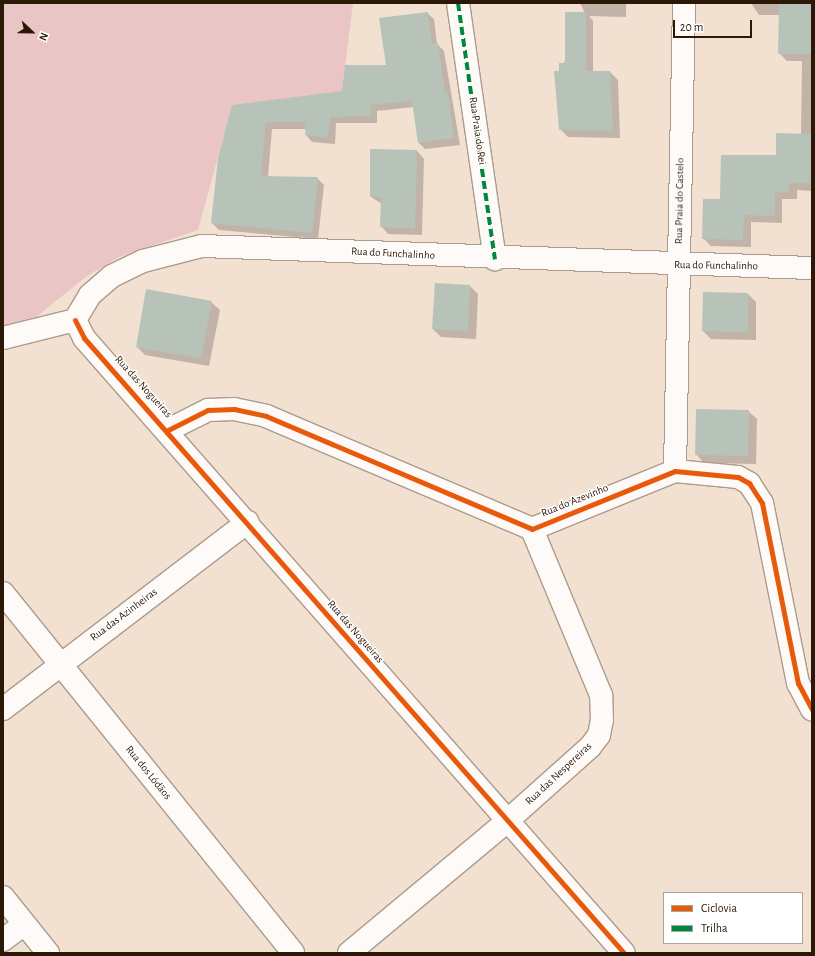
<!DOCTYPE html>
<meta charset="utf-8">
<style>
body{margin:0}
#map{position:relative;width:815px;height:956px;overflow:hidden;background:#f2e0d1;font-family:"Alegreya Sans",sans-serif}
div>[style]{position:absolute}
.green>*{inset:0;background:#eac5c5}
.shadow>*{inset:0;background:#0003}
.building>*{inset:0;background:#b7c3b9}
.roads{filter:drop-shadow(1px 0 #ac9b8c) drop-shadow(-1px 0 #ac9b8c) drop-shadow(0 1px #ac9b8c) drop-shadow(0 -1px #ac9b8c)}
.street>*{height:22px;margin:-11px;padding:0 11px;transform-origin:11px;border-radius:11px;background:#fdfaf8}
.quiet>*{height:4px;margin-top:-2px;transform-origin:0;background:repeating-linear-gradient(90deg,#00873e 0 8px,transparent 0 12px)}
.cycleway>*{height:5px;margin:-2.5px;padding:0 2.5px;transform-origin:2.5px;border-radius:2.5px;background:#e8590c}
span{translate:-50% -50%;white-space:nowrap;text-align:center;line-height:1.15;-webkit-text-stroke:3px #fff;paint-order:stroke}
.street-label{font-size:11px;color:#2b1807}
.frame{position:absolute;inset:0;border:4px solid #2b1807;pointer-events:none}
.legend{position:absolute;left:663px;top:892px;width:140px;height:52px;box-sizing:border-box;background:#fff;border:1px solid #aaa39c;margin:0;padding:5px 7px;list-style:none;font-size:12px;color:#2b1807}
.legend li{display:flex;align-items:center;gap:8px;height:20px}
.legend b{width:20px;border:1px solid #aaa39c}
.north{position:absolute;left:12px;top:12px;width:40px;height:40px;-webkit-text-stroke:3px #fff;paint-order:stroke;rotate:112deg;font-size:11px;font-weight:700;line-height:16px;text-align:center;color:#2b1807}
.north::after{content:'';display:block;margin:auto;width:14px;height:18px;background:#2b1807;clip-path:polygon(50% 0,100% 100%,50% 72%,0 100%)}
.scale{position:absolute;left:673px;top:20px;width:79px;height:18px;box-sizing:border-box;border:2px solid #2b1807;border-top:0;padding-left:5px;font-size:12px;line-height:14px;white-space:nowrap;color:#2b1807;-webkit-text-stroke:3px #fff;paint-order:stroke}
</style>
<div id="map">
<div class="green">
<i style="clip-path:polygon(3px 3px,353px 3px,342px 91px,224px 135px,198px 230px,119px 257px,87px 276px,36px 317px,3px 325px)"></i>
</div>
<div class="shadow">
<i style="clip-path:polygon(580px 3px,626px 3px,626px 17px,589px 16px,593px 21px,593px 72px,610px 72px,618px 80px,620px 138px,568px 137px,560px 129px,560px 72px,585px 13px)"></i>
<i style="clip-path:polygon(751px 3px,812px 3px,812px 191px,797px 190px,797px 199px,782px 199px,782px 223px,751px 222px,751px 247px,711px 246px,703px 238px,721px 200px,801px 135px,802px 61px,787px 61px,779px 53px,779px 15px,759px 15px)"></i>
<i style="clip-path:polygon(427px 13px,434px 19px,437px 44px,444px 51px,460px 145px,425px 149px,419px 143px,414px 107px,377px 111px,377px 123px,336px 123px,335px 144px,312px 142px,306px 135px,306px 129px,272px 129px,268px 177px,317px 178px,324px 185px,318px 239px,219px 230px,212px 223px,233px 106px,343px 92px,387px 66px)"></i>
<i style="clip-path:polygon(417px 151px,424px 159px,422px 235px,388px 234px,381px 226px,382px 204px,371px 197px)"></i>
<i style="clip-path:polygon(435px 284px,470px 286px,478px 294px,476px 339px,441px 337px,433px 329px)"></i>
<i style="clip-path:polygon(704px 293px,748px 294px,756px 302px,756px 340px,711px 339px,703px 331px)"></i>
<i style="clip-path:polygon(211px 302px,220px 310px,209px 366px,145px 355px,137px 347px)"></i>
<i style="clip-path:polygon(748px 411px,757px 419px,756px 464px,704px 463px,696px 454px)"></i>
</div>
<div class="building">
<i style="clip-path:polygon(779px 3px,812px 3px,812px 54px,778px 54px)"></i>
<i style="clip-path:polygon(428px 12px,432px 44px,438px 43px,445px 93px,448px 92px,454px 138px,418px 143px,412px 101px,371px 105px,371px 116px,330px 117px,328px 138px,305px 135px,306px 122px,266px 122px,261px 176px,318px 177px,312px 233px,211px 223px,218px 158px,232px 105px,342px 91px,345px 65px,386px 65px,379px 18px)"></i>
<i style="clip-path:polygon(565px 12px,586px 12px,586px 71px,610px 71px,613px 131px,559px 130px,554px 71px,559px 71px,559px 63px,565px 63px)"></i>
<i style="clip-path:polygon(776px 133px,812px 134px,812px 183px,789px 183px,789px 192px,775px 192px,775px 216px,744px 215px,743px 240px,702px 239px,703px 199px,720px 199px,721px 155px,776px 155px)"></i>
<i style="clip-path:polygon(370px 149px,417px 150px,415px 228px,380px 227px,381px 197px,370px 197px)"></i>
<i style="clip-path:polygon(435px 283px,470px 285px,468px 331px,432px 329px)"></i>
<i style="clip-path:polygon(146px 289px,212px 301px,201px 359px,136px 347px)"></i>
<i style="clip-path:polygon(703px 292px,748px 293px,748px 332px,702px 331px)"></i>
<i style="clip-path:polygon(696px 409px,749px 410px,748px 456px,695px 455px)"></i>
</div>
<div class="roads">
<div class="street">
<i style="left:458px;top:3px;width:259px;rotate:81.8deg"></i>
<i style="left:75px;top:320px;width:20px;rotate:63deg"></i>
<i style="left:84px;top:338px;width:818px;rotate:48.72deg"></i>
<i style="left:75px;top:320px;width:29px;rotate:-59deg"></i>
<i style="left:90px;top:295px;width:29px;rotate:-41deg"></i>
<i style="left:112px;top:276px;width:34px;rotate:-26deg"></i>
<i style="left:143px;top:261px;width:61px;rotate:-14.3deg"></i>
<i style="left:202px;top:246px;width:610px;rotate:2.07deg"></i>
<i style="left:3px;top:338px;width:74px;rotate:-14deg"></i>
<i style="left:168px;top:430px;width:45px;rotate:-26.6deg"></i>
<i style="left:208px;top:410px;width:26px;rotate:-2deg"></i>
<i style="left:234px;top:409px;width:33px;rotate:12deg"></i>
<i style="left:266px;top:416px;width:289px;rotate:23deg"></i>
<i style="left:532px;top:529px;width:154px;rotate:-22.1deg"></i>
<i style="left:675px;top:471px;width:63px;rotate:5.4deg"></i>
<i style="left:738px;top:477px;width:13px;rotate:29deg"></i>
<i style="left:749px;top:483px;width:24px;rotate:57deg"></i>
<i style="left:762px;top:503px;width:184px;rotate:78.7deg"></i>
<i style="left:798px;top:683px;width:30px;rotate:62deg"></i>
<i style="left:675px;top:471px;width:468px;rotate:-88.9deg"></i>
<i style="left:3px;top:593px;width:462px;rotate:51.1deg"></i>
<i style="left:3px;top:709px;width:308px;rotate:-37.4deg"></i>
<i style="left:3px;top:897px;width:72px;rotate:51.2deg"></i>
<i style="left:3px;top:940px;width:26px;rotate:-37deg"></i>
<i style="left:349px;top:953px;width:204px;rotate:-39.8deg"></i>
<i style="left:506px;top:822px;width:113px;rotate:-41.8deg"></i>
<i style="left:590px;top:747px;width:15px;rotate:-53deg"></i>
<i style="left:599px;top:735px;width:15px;rotate:-79deg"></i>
<i style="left:602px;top:720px;width:25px;rotate:-92deg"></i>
<i style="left:601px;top:695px;width:180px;rotate:-112.6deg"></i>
</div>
</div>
<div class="quiet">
<i style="left:458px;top:3px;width:259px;rotate:81.8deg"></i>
</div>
<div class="cycleway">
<i style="left:75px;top:320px;width:20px;rotate:63deg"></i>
<i style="left:84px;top:338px;width:818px;rotate:48.72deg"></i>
<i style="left:168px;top:430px;width:45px;rotate:-26.6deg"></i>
<i style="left:208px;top:410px;width:26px;rotate:-2deg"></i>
<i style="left:234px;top:409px;width:33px;rotate:12deg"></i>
<i style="left:266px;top:416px;width:289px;rotate:23deg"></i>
<i style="left:532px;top:529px;width:154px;rotate:-22.1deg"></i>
<i style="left:675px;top:471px;width:63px;rotate:5.4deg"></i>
<i style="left:738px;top:477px;width:13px;rotate:29deg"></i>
<i style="left:749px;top:483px;width:24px;rotate:57deg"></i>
<i style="left:762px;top:503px;width:184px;rotate:78.7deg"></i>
<i style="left:798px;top:683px;width:30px;rotate:62deg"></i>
</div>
<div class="street-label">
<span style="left:477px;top:131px;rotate:82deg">Rua Praia do Rei</span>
<span style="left:680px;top:201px;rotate:-89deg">Rua Praia do Castelo</span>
<span style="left:393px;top:254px;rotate:3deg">Rua do Funchalinho</span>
<span style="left:716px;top:266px;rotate:1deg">Rua do Funchalinho</span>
<span style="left:143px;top:387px;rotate:48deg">Rua das Nogueiras</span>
<span style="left:575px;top:501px;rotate:-22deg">Rua do Azevinho</span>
<span style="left:124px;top:615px;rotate:-37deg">Rua das Azinheiras</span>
<span style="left:355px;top:632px;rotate:49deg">Rua das Nogueiras</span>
<span style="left:148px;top:773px;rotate:51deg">Rua dos Lódãos</span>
<span style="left:559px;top:774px;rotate:-43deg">Rua das Nespereiras</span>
</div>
<div class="frame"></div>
<ul class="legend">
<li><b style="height:5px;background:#e8590c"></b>Ciclovia</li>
<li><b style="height:5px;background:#00873e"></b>Trilha</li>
</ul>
<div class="north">N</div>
<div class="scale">20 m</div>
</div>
